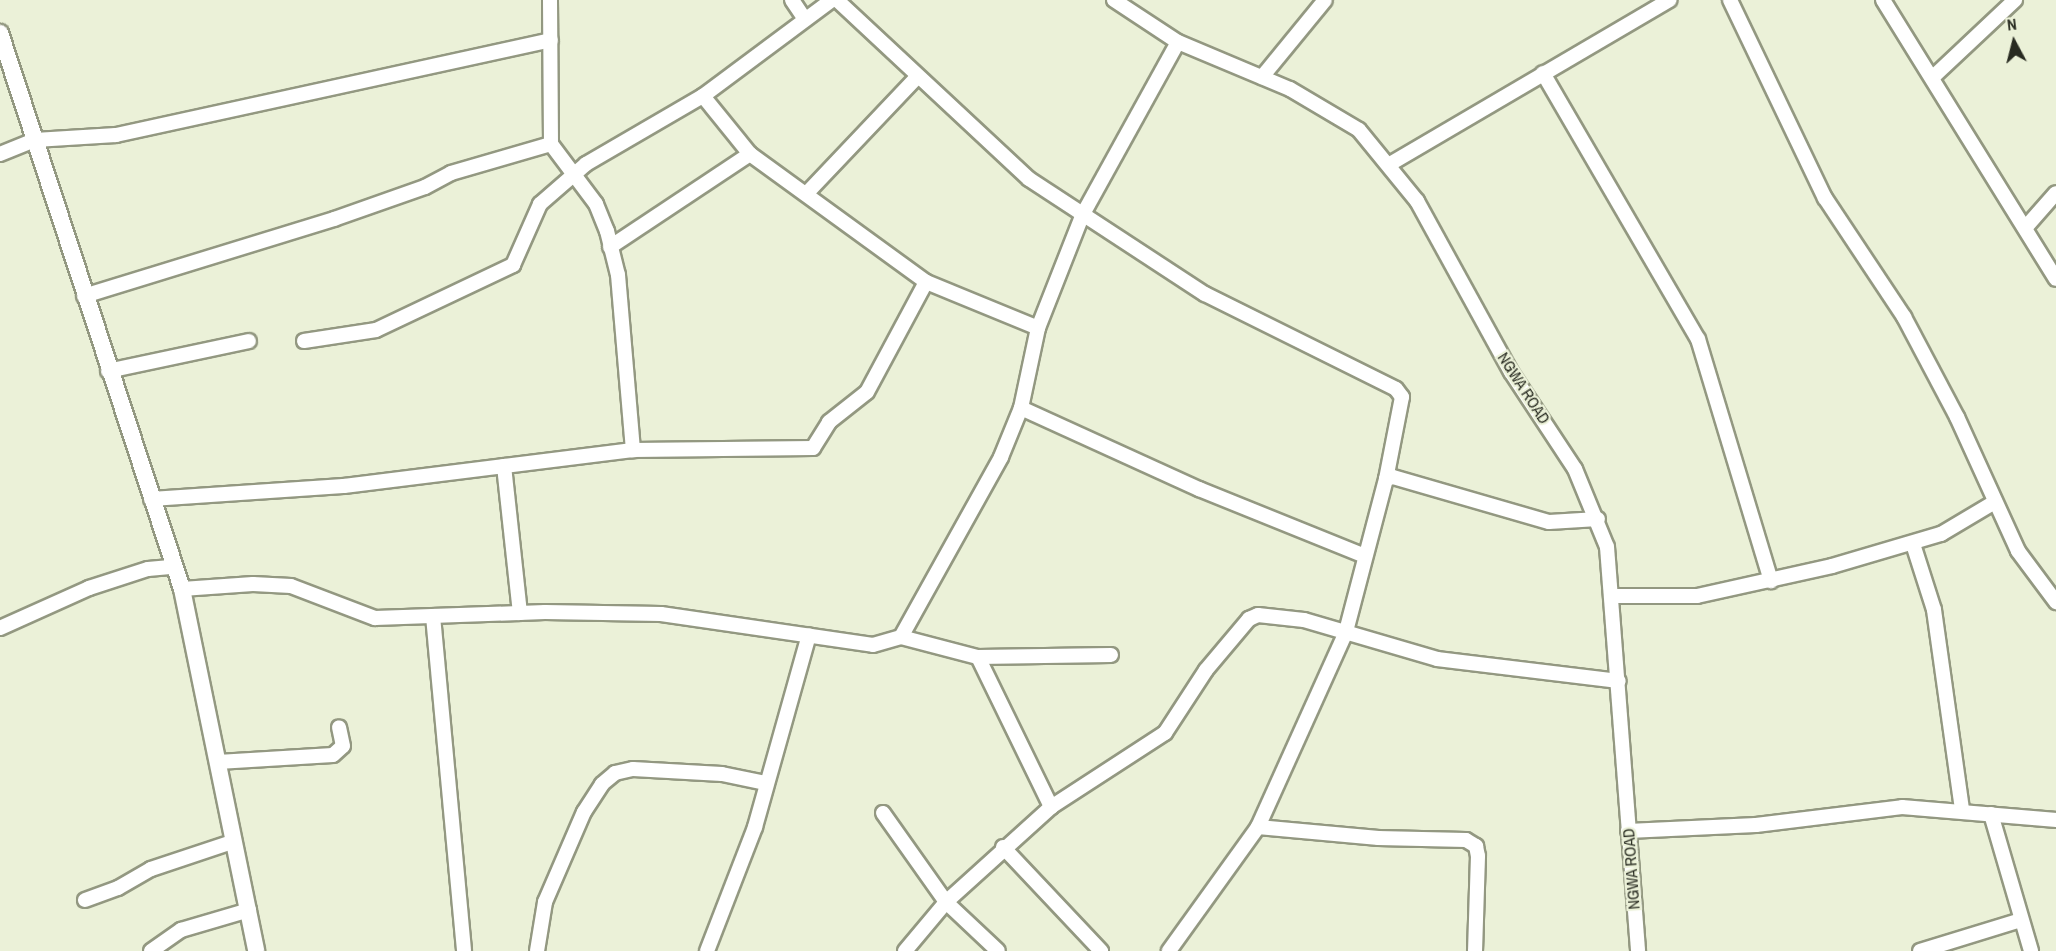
<!DOCTYPE html>
<style>
body{margin:0}
#map{position:relative;width:2056px;height:951px;overflow:hidden;background:#ebf1d8;font-family:"Archivo Narrow",sans-serif}
div>[style]{position:absolute}
.roads{filter:drop-shadow(2px 0 #939881) drop-shadow(-2px 0 #939881) drop-shadow(0 2px #939881) drop-shadow(0 -2px #939881)}
.minor>*{height:14px;margin:-7px;padding:0 7px;transform-origin:7px;border-radius:7px;background:#fff}
.tertiary>*{height:16px;margin:-8px;padding:0 8px;transform-origin:8px;border-radius:8px;background:#fff}
span{translate:-50% -50%;white-space:nowrap;text-align:center;line-height:1.15;-webkit-text-stroke:4.5px #ebf1d8;paint-order:stroke}
.street-label{font-size:16px;color:#282b21}
.north{position:absolute;left:1984px;top:12px;width:60px;height:60px;-webkit-text-stroke:4px #ebf1d8;paint-order:stroke;rotate:353deg;font-size:16px;font-weight:700;line-height:24px;text-align:center;color:#282b21}
.north::after{content:'';display:block;margin:auto;width:21px;height:27px;background:#282b21;clip-path:polygon(50% 0,100% 100%,50% 72%,0 100%)}
</style>
<div id="map">
<div class="roads">
<div class="minor">
<i style="left:550px;top:0;width:144px;rotate:89.6deg"></i>
<i style="left:551px;top:144px;width:75px;rotate:53.1deg"></i>
<i style="left:596px;top:204px;width:29px;rotate:68deg"></i>
<i style="left:607px;top:231px;width:45px;rotate:76deg"></i>
<i style="left:618px;top:275px;width:176px;rotate:85.1deg"></i>
<i style="left:792px;top:0;width:23px;rotate:56deg"></i>
<i style="left:837px;top:0;width:262px;rotate:43deg"></i>
<i style="left:1029px;top:179px;width:210px;rotate:33.2deg"></i>
<i style="left:1205px;top:294px;width:213px;rotate:26.4deg"></i>
<i style="left:1396px;top:389px;width:10px;rotate:53deg"></i>
<i style="left:1402px;top:397px;width:84px;rotate:101deg"></i>
<i style="left:1386px;top:479px;width:158px;rotate:104.7deg"></i>
<i style="left:1346px;top:632px;width:214px;rotate:114.3deg"></i>
<i style="left:1258px;top:827px;width:153px;rotate:125.7deg"></i>
<i style="left:1114px;top:0;width:77px;rotate:33.3deg"></i>
<i style="left:1178px;top:42px;width:121px;rotate:22.8deg"></i>
<i style="left:1290px;top:89px;width:80px;rotate:30.7deg"></i>
<i style="left:1359px;top:130px;width:92px;rotate:50.8deg"></i>
<i style="left:1417px;top:201px;width:195px;rotate:61.2deg"></i>
<i style="left:1511px;top:372px;width:116px;rotate:56.6deg"></i>
<i style="left:1575px;top:469px;width:84px;rotate:67.7deg"></i>
<i style="left:1607px;top:547px;width:405px;rotate:85.6deg"></i>
<i style="left:1730px;top:0;width:220px;rotate:64.4deg"></i>
<i style="left:1825px;top:198px;width:143px;rotate:56.4deg"></i>
<i style="left:1904px;top:317px;width:113px;rotate:62.1deg"></i>
<i style="left:1957px;top:417px;width:147px;rotate:65.5deg"></i>
<i style="left:2018px;top:551px;width:64px;rotate:53.3deg"></i>
<i style="left:1883px;top:0;width:328px;rotate:58.2deg"></i>
<i style="left:1543px;top:73px;width:308px;rotate:59.8deg"></i>
<i style="left:1698px;top:339px;width:253px;rotate:73.2deg"></i>
<i style="left:1262px;top:77px;width:99px;rotate:-50.7deg"></i>
<i style="left:1932px;top:78px;width:114px;rotate:-43.2deg"></i>
<i style="left:703px;top:96px;width:75px;rotate:51deg"></i>
<i style="left:750px;top:154px;width:218px;rotate:36deg"></i>
<i style="left:926px;top:282px;width:121px;rotate:22.3deg"></i>
<i style="left:0;top:154px;width:38px;rotate:-22deg"></i>
<i style="left:35px;top:140px;width:81px;rotate:-3.5deg"></i>
<i style="left:116px;top:135px;width:445px;rotate:-12.3deg"></i>
<i style="left:1390px;top:164px;width:324px;rotate:-30.4deg"></i>
<i style="left:807px;top:193px;width:158px;rotate:-46.5deg"></i>
<i style="left:2026px;top:227px;width:45px;rotate:-48.6deg"></i>
<i style="left:610px;top:247px;width:168px;rotate:-33.6deg"></i>
<i style="left:84px;top:296px;width:262px;rotate:-17.1deg"></i>
<i style="left:334px;top:219px;width:96px;rotate:-19.4deg"></i>
<i style="left:425px;top:187px;width:30px;rotate:-28deg"></i>
<i style="left:451px;top:173px;width:104px;rotate:-16.2deg"></i>
<i style="left:304px;top:341px;width:73px;rotate:-8.7deg"></i>
<i style="left:376px;top:330px;width:152px;rotate:-25.4deg"></i>
<i style="left:513px;top:265px;width:67px;rotate:-66.1deg"></i>
<i style="left:540px;top:204px;width:61px;rotate:-41deg"></i>
<i style="left:586px;top:164px;width:135px;rotate:-30.2deg"></i>
<i style="left:703px;top:96px;width:161px;rotate:-36.7deg"></i>
<i style="left:108px;top:371px;width:144px;rotate:-12deg"></i>
<i style="left:1021px;top:408px;width:196px;rotate:24.5deg"></i>
<i style="left:1199px;top:489px;width:179px;rotate:22deg"></i>
<i style="left:504px;top:466px;width:148px;rotate:83.8deg"></i>
<i style="left:1386px;top:479px;width:7px;rotate:-16deg"></i>
<i style="left:1393px;top:477px;width:162px;rotate:16.1deg"></i>
<i style="left:1549px;top:522px;width:49px;rotate:-3.5deg"></i>
<i style="left:151px;top:499px;width:193px;rotate:-3.9deg"></i>
<i style="left:344px;top:486px;width:291px;rotate:-7.1deg"></i>
<i style="left:633px;top:450px;width:180px;rotate:-0.6deg"></i>
<i style="left:813px;top:448px;width:31px;rotate:-58deg"></i>
<i style="left:829px;top:422px;width:48px;rotate:-38.3deg"></i>
<i style="left:867px;top:392px;width:125px;rotate:-61.8deg"></i>
<i style="left:1913px;top:544px;width:69px;rotate:72.3deg"></i>
<i style="left:1934px;top:610px;width:202px;rotate:82deg"></i>
<i style="left:182px;top:589px;width:71px;rotate:-4deg"></i>
<i style="left:253px;top:584px;width:38px;rotate:3deg"></i>
<i style="left:291px;top:586px;width:90px;rotate:20.9deg"></i>
<i style="left:375px;top:618px;width:170px;rotate:-2deg"></i>
<i style="left:545px;top:612px;width:116px;rotate:1deg"></i>
<i style="left:661px;top:614px;width:214px;rotate:8.3deg"></i>
<i style="left:873px;top:645px;width:29px;rotate:-16deg"></i>
<i style="left:901px;top:637px;width:206px;rotate:-60.9deg"></i>
<i style="left:1001px;top:457px;width:53px;rotate:-67.8deg"></i>
<i style="left:1021px;top:408px;width:82px;rotate:-78deg"></i>
<i style="left:1038px;top:328px;width:123px;rotate:-68.5deg"></i>
<i style="left:1083px;top:214px;width:196px;rotate:-61.1deg"></i>
<i style="left:1612px;top:596px;width:85px"></i>
<i style="left:1697px;top:596px;width:138px;rotate:-12.5deg"></i>
<i style="left:1832px;top:566px;width:114px;rotate:-16.4deg"></i>
<i style="left:1941px;top:534px;width:63px;rotate:-30.7deg"></i>
<i style="left:433px;top:616px;width:336px;rotate:84.7deg"></i>
<i style="left:0;top:628px;width:98px;rotate:-24.2deg"></i>
<i style="left:89px;top:588px;width:62px;rotate:-17.9deg"></i>
<i style="left:148px;top:569px;width:25px;rotate:-5deg"></i>
<i style="left:901px;top:637px;width:80px;rotate:14.6deg"></i>
<i style="left:978px;top:657px;width:133px;rotate:-0.9deg"></i>
<i style="left:978px;top:657px;width:167px;rotate:64deg"></i>
<i style="left:218px;top:762px;width:115px;rotate:-3.5deg"></i>
<i style="left:333px;top:755px;width:13px;rotate:-42deg"></i>
<i style="left:343px;top:746px;width:19px;rotate:-102deg"></i>
<i style="left:883px;top:813px;width:109px;rotate:54.7deg"></i>
<i style="left:946px;top:902px;width:71px;rotate:43.3deg"></i>
<i style="left:1991px;top:814px;width:143px;rotate:73.7deg"></i>
<i style="left:1258px;top:827px;width:121px;rotate:5.2deg"></i>
<i style="left:1378px;top:838px;width:88px;rotate:1.3deg"></i>
<i style="left:1466px;top:840px;width:12px;rotate:31deg"></i>
<i style="left:1476px;top:846px;width:10px;rotate:79deg"></i>
<i style="left:1478px;top:856px;width:95px;rotate:91.8deg"></i>
<i style="left:1628px;top:831px;width:128px;rotate:-2.7deg"></i>
<i style="left:1756px;top:825px;width:147px;rotate:-7deg"></i>
<i style="left:1902px;top:807px;width:155px;rotate:4.8deg"></i>
<i style="left:1003px;top:847px;width:143px;rotate:46.7deg"></i>
<i style="left:85px;top:900px;width:35px;rotate:-20deg"></i>
<i style="left:118px;top:888px;width:38px;rotate:-30deg"></i>
<i style="left:151px;top:869px;width:85px;rotate:-18.4deg"></i>
<i style="left:151px;top:951px;width:37px;rotate:-35deg"></i>
<i style="left:181px;top:930px;width:71px;rotate:-16.4deg"></i>
<i style="left:537px;top:951px;width:50px;rotate:-80.7deg"></i>
<i style="left:545px;top:902px;width:98px;rotate:-66.6deg"></i>
<i style="left:584px;top:812px;width:33px;rotate:-57deg"></i>
<i style="left:602px;top:784px;width:17px;rotate:-40deg"></i>
<i style="left:615px;top:773px;width:18px;rotate:-13deg"></i>
<i style="left:633px;top:769px;width:89px;rotate:3.2deg"></i>
<i style="left:722px;top:774px;width:45px;rotate:11.6deg"></i>
<i style="left:707px;top:951px;width:133px;rotate:-68.8deg"></i>
<i style="left:755px;top:827px;width:199px;rotate:-74.3deg"></i>
<i style="left:905px;top:951px;width:64px;rotate:-50.1deg"></i>
<i style="left:946px;top:902px;width:142px;rotate:-42.1deg"></i>
<i style="left:1051px;top:807px;width:136px;rotate:-33deg"></i>
<i style="left:1165px;top:733px;width:75px;rotate:-56.9deg"></i>
<i style="left:1206px;top:670px;width:67px;rotate:-49.9deg"></i>
<i style="left:1249px;top:619px;width:10px;rotate:-24deg"></i>
<i style="left:1258px;top:615px;width:46px;rotate:6.2deg"></i>
<i style="left:1304px;top:620px;width:139px;rotate:16.3deg"></i>
<i style="left:1437px;top:659px;width:183px;rotate:6.9deg"></i>
<i style="left:1920px;top:951px;width:106px;rotate:-17.1deg"></i>
</div>
<div class="tertiary">
<i style="left:0;top:33px;width:585px;rotate:71.87deg"></i>
<i style="left:182px;top:589px;width:369px;rotate:78.4deg"></i>
</div>
</div>
<div class="street-label">
<span style="left:1524px;top:388px;rotate:57deg">NGWA ROAD</span>
<span style="left:1631px;top:869px;rotate:-94deg">NGWA ROAD</span>
</div>
<div class="north">N</div>
</div>
